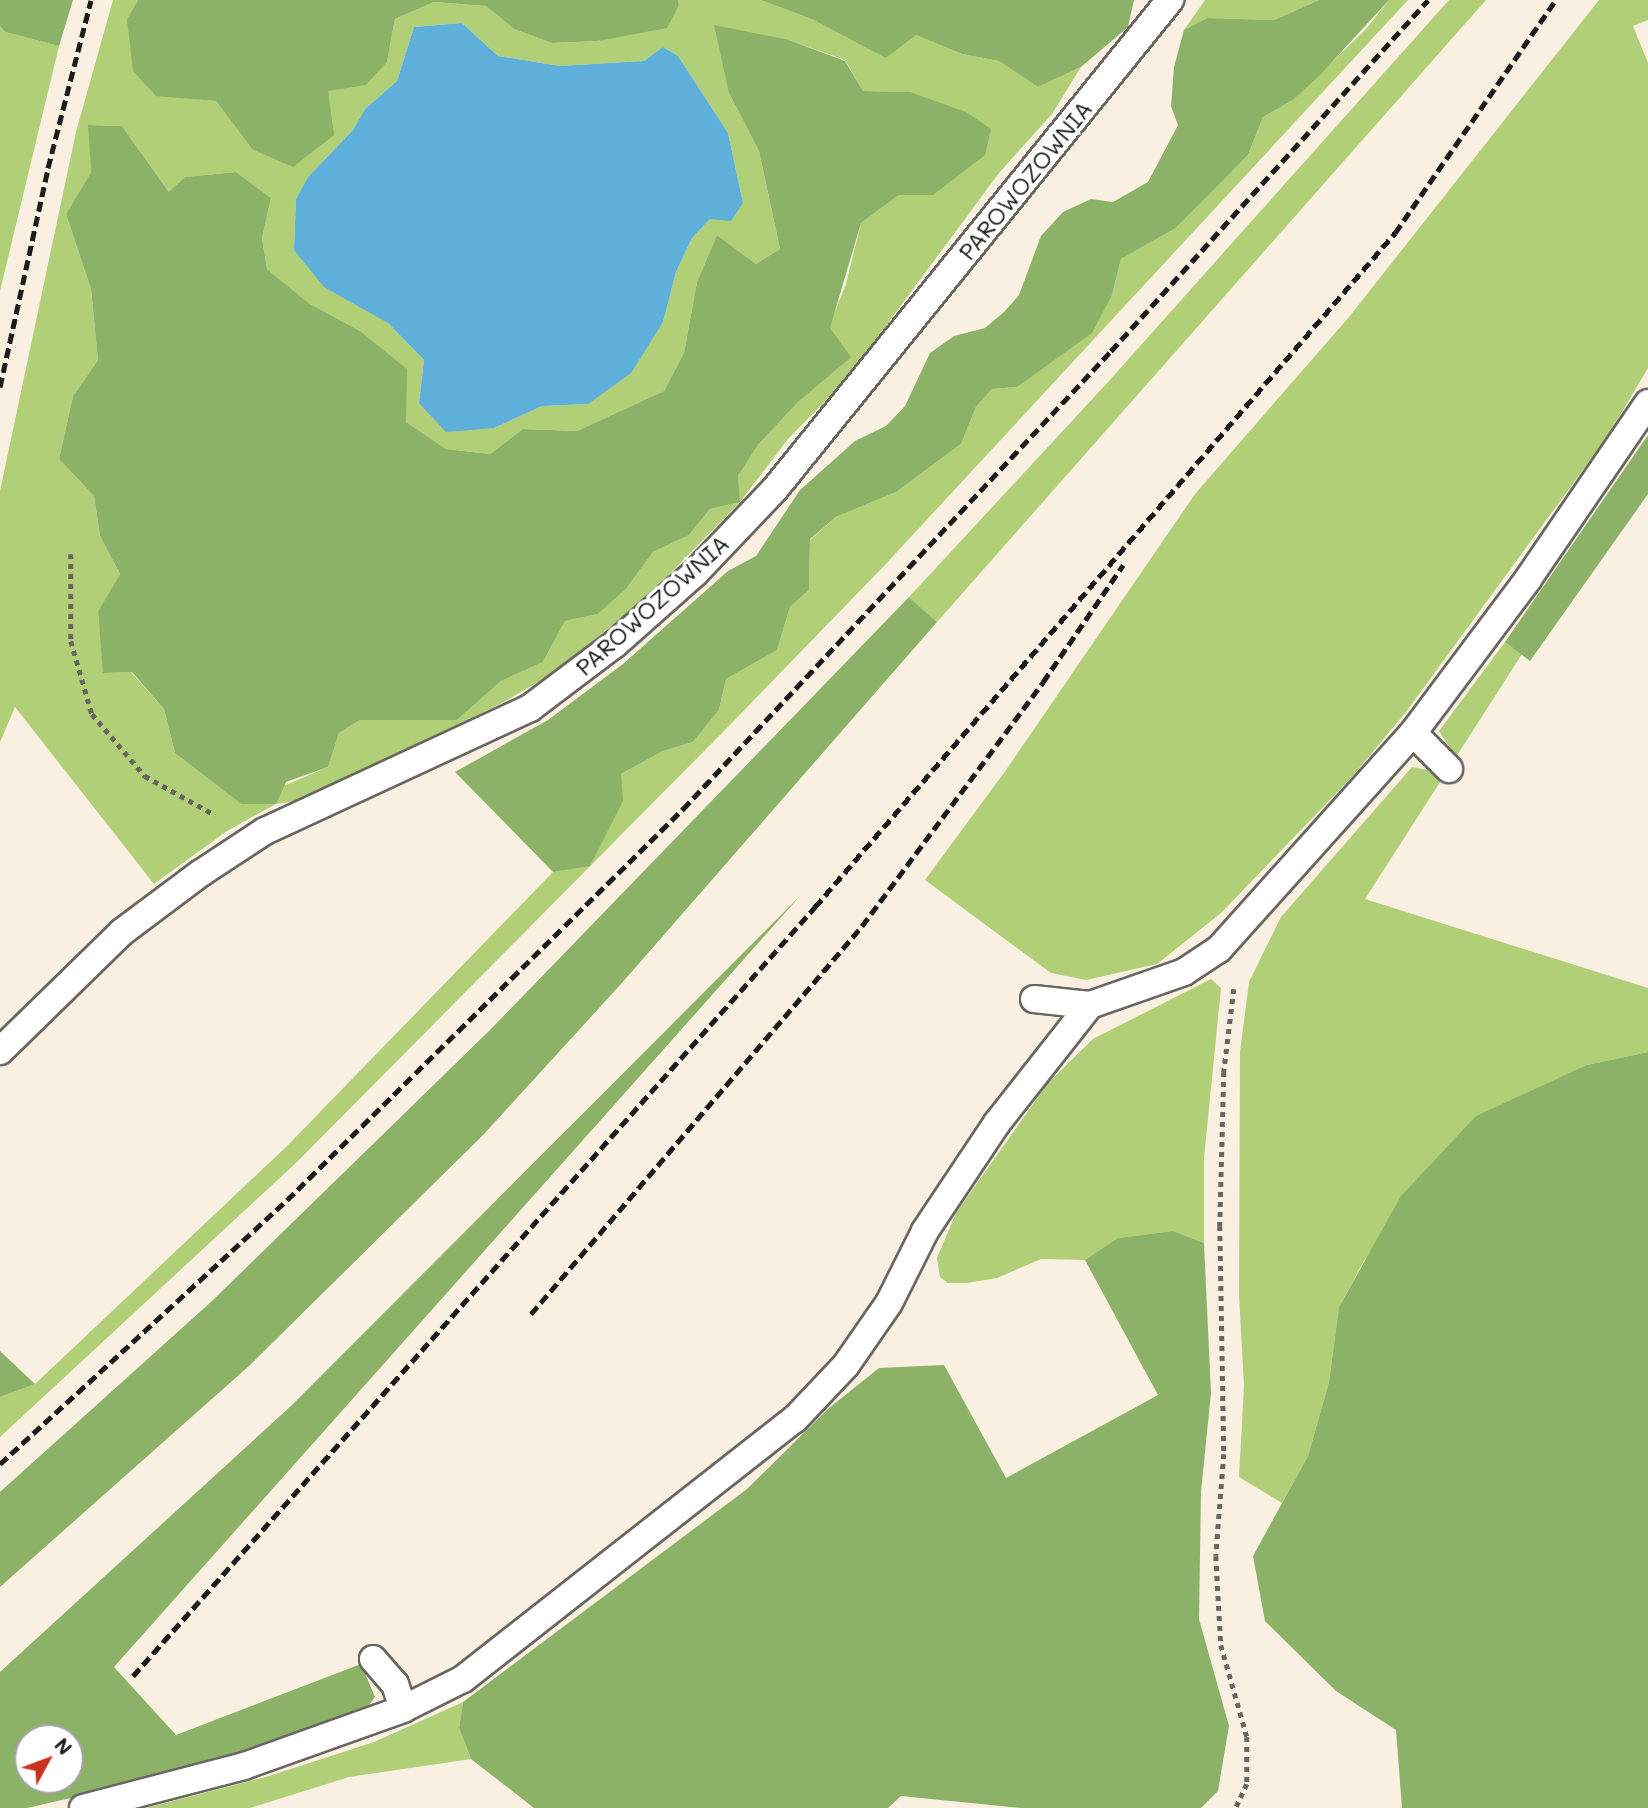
<!DOCTYPE html>
<style>
body{margin:0}
#map{position:relative;width:1648px;height:1808px;overflow:hidden;background:#f9f0e2;font-family:Mali,sans-serif}
div>[style]{position:absolute}
.green>*{inset:0;background:#b0cf77}
.forest>*{inset:0;background:#8cb268}
.water>*{inset:0;background:#5eafd9}
.path>*{height:4.5px;margin-top:-2.25px;transform-origin:0;background:repeating-linear-gradient(90deg,#696661 0 5px,transparent 0 10px)}
.roads{filter:drop-shadow(2px 0 #696661) drop-shadow(-2px 0 #696661) drop-shadow(0 2px #696661) drop-shadow(0 -2px #696661)}
.lane>*{height:26px;margin:-13px;padding:0 13px;transform-origin:13px;border-radius:13px;background:#fff}
.rail>*{height:5px;margin-top:-2.5px;transform-origin:0;background:repeating-linear-gradient(90deg,#1c1c1c 0 10px,transparent 0 15px)}
span{translate:-50% -50%;white-space:nowrap;text-align:center;line-height:1.15;-webkit-text-stroke:7px #fff;paint-order:stroke}
.street-label{font-size:23px;color:#1c1c1c}
.north{position:absolute;left:14px;top:1724px;width:70px;height:70px;box-sizing:border-box;background:#fff;border:2px solid #a4a4a4;border-radius:50%;rotate:49deg;font-size:19px;font-weight:700;line-height:28px;text-align:center;color:#1c1c1c}
.north::after{content:'';display:block;margin:auto;width:24px;height:32px;background:#c8321e;clip-path:polygon(50% 0,100% 100%,50% 72%,0 100%)}
</style>
<div id="map">
<div class="green">
<i style="clip-path:polygon(evenodd,113px 0,138px 0,127px 19px,156px 95px,216px 101px,252px 149px,328px 91px,387px 62px,395px 19px,434px 2px,486px 6px,514px 29px,552px 43px,598px 41px,679px 5px,678px 0,761px 0,814px 20px,916px 35px,962px 54px,999px 61px,1038px 87px,1081px 67px,1052px 114px,999px 173px,845px 381px,788px 439px,740px 502px,649px 595px,555px 672px,502px 703px,302px 800px,276px 804px,227px 831px,154px 884px,15px 707px,0 742px,0 491px,76px 132px,113px 0,462px 23px,498px 56px,560px 66px,644px 61px,663px 47px,678px 56px,728px 133px,743px 203px,710px 219px,692px 238px,676px 272px,663px 322px,588px 404px,542px 406px,494px 428px,419px 403px,424px 360px,388px 323px,294px 250px,296px 199px,308px 177px,353px 130px,365px 109px,397px 81px,414px 27px,462px 23px,113px 0,789px 40px,845px 60px,863px 91px,910px 92px,933px 195px,899px 195px,861px 223px,846px 284px,799px 401px,758px 445px,738px 476px,739px 502px,710px 509px,689px 535px,653px 552px,626px 589px,598px 614px,565px 621px,543px 662px,501px 681px,457px 720px,360px 720px,339px 733px,328px 767px,241px 804px,175px 753px,164px 709px,131px 672px,104px 673px,98px 611px,120px 574px,100px 536px,94px 496px,59px 459px,73px 396px,98px 360px,91px 289px,66px 214px,91px 172px,89px 125px,122px 126px,170px 193px,185px 177px,236px 172px,271px 198px,262px 238px,267px 269px,310px 304px,360px 331px,406px 422px,446px 449px,490px 454px,523px 429px,577px 431px,664px 391px,684px 353px,697px 282px,717px 235px,756px 264px,780px 249px,759px 151px,729px 93px,789px 40px)"></i>
<i style="clip-path:polygon(1205px 0,1319px 0,1274px 20px,1207px 18px,1184px 30px)"></i>
<i style="clip-path:polygon(1389px 0,1408px 0,883px 567px,723px 732px,297px 1162px,0 1437px,0 1397px,35px 1384px,287px 1146px,553px 872px,590px 865px,621px 774px,663px 751px,693px 742px,719px 710px,726px 679px,777px 650px,790px 607px,809px 590px,810px 540px,836px 517px,896px 492px,961px 444px,976px 407px,992px 389px,1017px 387px,1046px 364px,1112px 295px,1121px 259px,1176px 228px,1248px 155px,1263px 117px,1293px 100px,1366px 29px)"></i>
<i style="clip-path:polygon(1449px 0,1486px 0,937px 622px,909px 597px,1108px 382px)"></i>
<i style="clip-path:polygon(1599px 0,1648px 0,1648px 20px,1633px 26px,1648px 63px,1648px 368px,1607px 437px,1406px 712px,1350px 779px,1221px 913px,1157px 964px,1086px 980px,1051px 973px,925px 880px,1006px 770px,1195px 494px,1349px 317px)"></i>
<i style="clip-path:polygon(0 26px,5px 32px,59px 46px,0 291px)"></i>
<i style="clip-path:polygon(1505px 642px,1522px 654px,1456px 757px,1439px 731px)"></i>
<i style="clip-path:polygon(1412px 767px,1433px 771px,1442px 779px,1365px 899px,1648px 988px,1648px 1052px,1587px 1065px,1365px 1259px,1339px 1307px,1329px 1382px,1308px 1456px,1282px 1503px,1239px 1477px,1244px 1386px,1239px 1295px,1240px 1052px,1249px 982px,1281px 917px)"></i>
<i style="clip-path:polygon(1211px 979px,1221px 988px,1204px 1158px,1204px 1243px,1173px 1231px,1119px 1238px,1085px 1260px,1041px 1259px,997px 1278px,967px 1283px,948px 1283px,940px 1277px,937px 1258px,956px 1213px,1048px 1083px,1093px 1039px)"></i>
<i style="clip-path:polygon(463px 1702px,459px 1728px,471px 1759px,349px 1777px,250px 1808px,146px 1808px,269px 1776px,374px 1742px)"></i>
</div>
<div class="forest">
<i style="clip-path:polygon(0 0,73px 0,59px 46px,5px 32px,0 26px)"></i>
<i style="clip-path:polygon(138px 0,678px 0,679px 5px,667px 28px,598px 41px,552px 43px,514px 29px,486px 6px,434px 2px,395px 19px,387px 62px,366px 85px,328px 91px,334px 135px,293px 167px,252px 149px,216px 101px,156px 96px,133px 71px,127px 19px)"></i>
<i style="clip-path:polygon(761px 0,1134px 0,1128px 27px,1081px 67px,1038px 87px,999px 61px,962px 54px,916px 35px,886px 58px,814px 20px)"></i>
<i style="clip-path:polygon(1319px 0,1389px 0,1321px 74px,1293px 100px,1263px 117px,1248px 155px,1176px 228px,1121px 259px,1112px 295px,1092px 333px,1017px 387px,992px 389px,976px 407px,961px 444px,896px 492px,836px 517px,810px 539px,809px 590px,790px 607px,777px 650px,726px 679px,719px 710px,693px 742px,663px 751px,621px 774px,623px 801px,590px 866px,553px 872px,455px 772px,548px 720px,623px 664px,728px 571px,756px 556px,800px 490px,855px 441px,886px 426px,905px 406px,930px 353px,954px 336px,985px 328px,1004px 312px,1019px 295px,1041px 236px,1063px 212px,1091px 199px,1113px 202px,1148px 182px,1178px 125px,1171px 106px,1174px 67px,1184px 30px,1207px 18px,1274px 20px)"></i>
<i style="clip-path:polygon(714px 25px,789px 40px,845px 61px,863px 91px,910px 92px,966px 112px,991px 129px,985px 155px,933px 195px,899px 195px,861px 223px,830px 328px,851px 357px,799px 401px,758px 445px,738px 476px,740px 502px,710px 509px,689px 535px,653px 552px,626px 589px,598px 614px,565px 621px,543px 662px,501px 681px,457px 720px,360px 720px,339px 733px,328px 767px,286px 782px,276px 804px,241px 804px,175px 753px,164px 709px,132px 672px,103px 673px,98px 611px,120px 574px,100px 536px,94px 496px,59px 459px,73px 396px,98px 360px,91px 289px,66px 214px,91px 172px,88px 125px,122px 126px,169px 192px,185px 177px,236px 172px,271px 198px,262px 238px,267px 269px,310px 304px,360px 331px,407px 369px,406px 422px,446px 449px,490px 454px,523px 429px,577px 431px,664px 391px,684px 353px,697px 282px,717px 235px,756px 264px,780px 249px,759px 151px,729px 93px)"></i>
<i style="clip-path:polygon(1648px 435px,1648px 494px,1530px 661px,1505px 642px)"></i>
<i style="clip-path:polygon(909px 597px,937px 622px,621px 984px,484px 1134px,249px 1366px,0 1587px,0 1492px,212px 1301px,490px 1030px)"></i>
<i style="clip-path:polygon(evenodd,801px 895px,114px 1667px,176px 1735px,361px 1664px,375px 1697px,369px 1705px,198px 1769px,27px 1808px,0 1808px,0 1672px,292px 1405px,801px 895px,28px 1738px,70px 1738px,70px 1780px,28px 1780px,28px 1738px)"></i>
<i style="clip-path:polygon(1648px 1052px,1648px 1808px,1402px 1808px,1396px 1730px,1336px 1691px,1265px 1621px,1253px 1556px,1308px 1456px,1329px 1382px,1339px 1307px,1401px 1196px,1476px 1116px,1587px 1065px)"></i>
<i style="clip-path:polygon(1173px 1231px,1204px 1243px,1211px 1393px,1201px 1492px,1199px 1619px,1229px 1726px,1218px 1791px,1201px 1808px,1021px 1808px,901px 1796px,888px 1808px,534px 1808px,471px 1759px,459px 1728px,463px 1702px,747px 1489px,829px 1408px,879px 1368px,944px 1365px,1006px 1478px,1158px 1395px,1085px 1260px,1118px 1238px)"></i>
<i style="clip-path:polygon(0 1351px,35px 1384px,0 1397px)"></i>
</div>
<div class="water">
<i style="clip-path:polygon(462px 23px,498px 56px,560px 66px,644px 61px,663px 47px,678px 56px,728px 133px,743px 203px,731px 221px,710px 219px,692px 238px,676px 272px,663px 322px,631px 373px,588px 404px,542px 406px,494px 428px,446px 432px,419px 403px,424px 360px,388px 323px,324px 287px,294px 250px,296px 199px,308px 177px,353px 130px,365px 109px,397px 81px,414px 27px)"></i>
</div>
<div class="path">
<i style="left:71px;top:554px;width:87px;rotate:90deg"></i>
<i style="left:71px;top:641px;width:76px;rotate:74deg"></i>
<i style="left:92px;top:714px;width:82px;rotate:49.5deg"></i>
<i style="left:145px;top:776px;width:80px;rotate:29.1deg"></i>
<i style="left:1234px;top:989px;width:84px;rotate:96.9deg"></i>
<i style="left:1224px;top:1072px;width:154px;rotate:91.5deg"></i>
<i style="left:1220px;top:1226px;width:228px;rotate:89deg"></i>
<i style="left:1224px;top:1454px;width:102px;rotate:94.5deg"></i>
<i style="left:1216px;top:1556px;width:89px;rotate:86.8deg"></i>
<i style="left:1221px;top:1645px;width:96px;rotate:74.2deg"></i>
<i style="left:1247px;top:1737px;width:47px;rotate:90deg"></i>
<i style="left:1247px;top:1784px;width:26px;rotate:115deg"></i>
</div>
<div class="roads">
<div class="lane">
<i style="left:1413px;top:733px;width:51px;rotate:45deg"></i>
<i style="left:1034px;top:999px;width:56px;rotate:6.1deg"></i>
<i style="left:1090px;top:1005px;width:100px;rotate:-19.3deg"></i>
<i style="left:1184px;top:972px;width:42px;rotate:-33.3deg"></i>
<i style="left:1219px;top:949px;width:290px;rotate:-48.1deg"></i>
<i style="left:1413px;top:733px;width:192px;rotate:-53.2deg"></i>
<i style="left:1528px;top:579px;width:213px;rotate:-55.7deg"></i>
<i style="left:0;top:1051px;width:170px;rotate:-44.3deg"></i>
<i style="left:122px;top:932px;width:99px;rotate:-36.8deg"></i>
<i style="left:201px;top:873px;width:77px;rotate:-33.3deg"></i>
<i style="left:265px;top:831px;width:292px;rotate:-24.9deg"></i>
<i style="left:530px;top:708px;width:106px;rotate:-37deg"></i>
<i style="left:615px;top:644px;width:107px;rotate:-41.6deg"></i>
<i style="left:695px;top:573px;width:116px;rotate:-46.4deg"></i>
<i style="left:775px;top:489px;width:629px;rotate:-51.07deg"></i>
<i style="left:373px;top:1659px;width:33px;rotate:49deg"></i>
<i style="left:395px;top:1684px;width:26px;rotate:72deg"></i>
<i style="left:403px;top:1709px;width:67px;rotate:-26.6deg"></i>
<i style="left:463px;top:1679px;width:422px;rotate:-38.1deg"></i>
<i style="left:795px;top:1419px;width:74px;rotate:-46.6deg"></i>
<i style="left:846px;top:1365px;width:75px;rotate:-55.3deg"></i>
<i style="left:889px;top:1303px;width:80px;rotate:-63.4deg"></i>
<i style="left:925px;top:1231px;width:130px;rotate:-56.3deg"></i>
<i style="left:997px;top:1123px;width:150px;rotate:-51.8deg"></i>
<i style="left:83px;top:1808px;width:166px;rotate:-14.6deg"></i>
<i style="left:244px;top:1766px;width:169px;rotate:-19.7deg"></i>
</div>
</div>
<div class="rail">
<i style="left:0;top:387px;width:224px;rotate:-77.6deg"></i>
<i style="left:48px;top:168px;width:173px;rotate:-75.6deg"></i>
<i style="left:531px;top:1314px;width:510px;rotate:-49.53deg"></i>
<i style="left:862px;top:926px;width:304px;rotate:-53.4deg"></i>
<i style="left:1043px;top:682px;width:142px;rotate:-55.6deg"></i>
<i style="left:0;top:1464px;width:390px;rotate:-42.6deg"></i>
<i style="left:287px;top:1200px;width:557px;rotate:-44.64deg"></i>
<i style="left:683px;top:809px;width:627px;rotate:-46.94deg"></i>
<i style="left:1111px;top:351px;width:473px;rotate:-47.9deg"></i>
<i style="left:133px;top:1676px;width:1028px;rotate:-48.43deg"></i>
<i style="left:815px;top:907px;width:889px;rotate:-49.29deg"></i>
<i style="left:1395px;top:233px;width:283px;rotate:-55.4deg"></i>
</div>
<div class="street-label">
<span style="left:1025px;top:180px;rotate:-51deg">PAROWOZOWNIA</span>
<span style="left:652px;top:605px;rotate:-42deg">PAROWOZOWNIA</span>
</div>
<div class="north">N</div>
</div>
